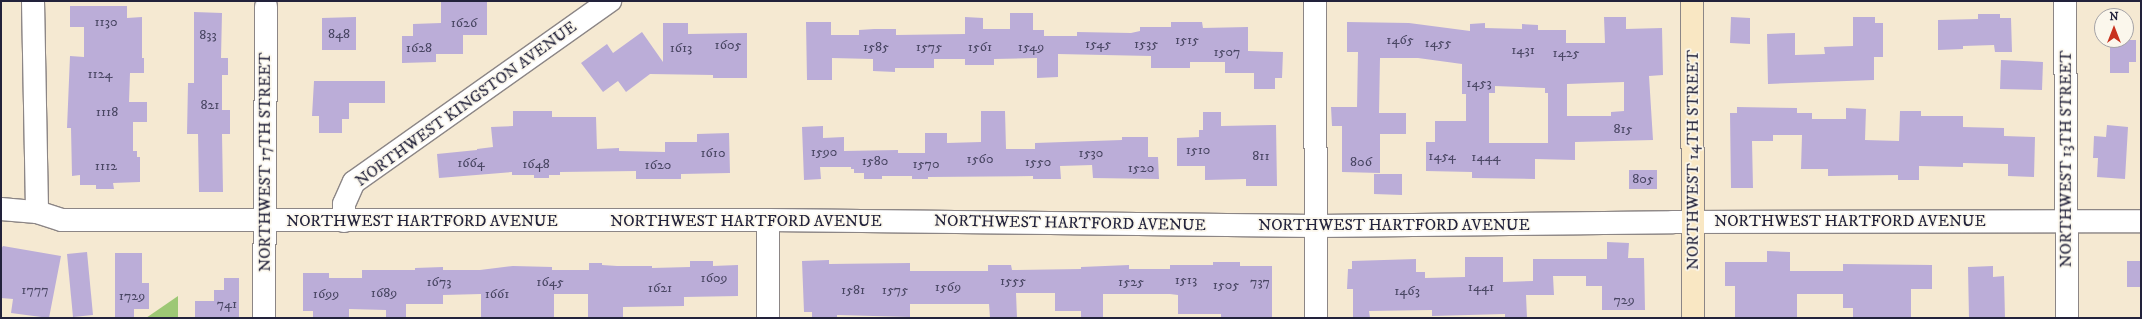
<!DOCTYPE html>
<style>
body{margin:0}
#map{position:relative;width:2142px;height:319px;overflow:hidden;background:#f5e9d2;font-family:"IM FELL DW Pica",serif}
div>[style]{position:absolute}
.green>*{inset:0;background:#9dc875}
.building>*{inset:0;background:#bbadd8}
.roads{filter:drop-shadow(1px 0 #8c8686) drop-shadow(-1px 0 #8c8686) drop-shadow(0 1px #8c8686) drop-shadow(0 -1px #8c8686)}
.street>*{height:22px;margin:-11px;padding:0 11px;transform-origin:11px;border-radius:11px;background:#fff}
.secondary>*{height:22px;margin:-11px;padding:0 11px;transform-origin:11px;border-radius:11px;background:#f9e7c3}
span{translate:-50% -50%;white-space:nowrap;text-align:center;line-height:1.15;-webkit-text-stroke:3.5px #fbf7ec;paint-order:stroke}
.number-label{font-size:14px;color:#484562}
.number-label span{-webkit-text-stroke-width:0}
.street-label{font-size:16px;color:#22223b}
.frame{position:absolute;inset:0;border:2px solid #22223b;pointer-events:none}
.north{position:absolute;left:2094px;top:8px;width:40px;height:40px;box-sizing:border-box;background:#fbf7ec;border:1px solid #a4a2a5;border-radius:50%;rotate:0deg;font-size:11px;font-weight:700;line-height:16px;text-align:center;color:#22223b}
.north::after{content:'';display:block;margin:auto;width:14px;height:18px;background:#c8321e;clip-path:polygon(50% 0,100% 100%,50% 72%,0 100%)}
</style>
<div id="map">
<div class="green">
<i style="clip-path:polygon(178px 296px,178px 318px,146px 318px)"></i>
</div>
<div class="building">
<i style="clip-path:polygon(441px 1px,487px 1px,487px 35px,463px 35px,463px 54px,436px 54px,436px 62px,402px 63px,402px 36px,413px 36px,413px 24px,441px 23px)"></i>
<i style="clip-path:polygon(70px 6px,127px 6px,127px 18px,142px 17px,142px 58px,144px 58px,144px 73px,130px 73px,129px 102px,147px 102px,147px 122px,133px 122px,133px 151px,137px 151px,137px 157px,140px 157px,140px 182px,113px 183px,114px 189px,96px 189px,96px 185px,80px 185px,80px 175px,72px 176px,71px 128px,67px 128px,70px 56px,84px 57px,84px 27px,70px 27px)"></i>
<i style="clip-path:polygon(194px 12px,222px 13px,221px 58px,228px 58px,228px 75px,222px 75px,222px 110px,230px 110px,230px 134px,222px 134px,223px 192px,199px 192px,198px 134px,187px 134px,188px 83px,194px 83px)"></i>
<i style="clip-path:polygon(1010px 13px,1033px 13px,1033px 30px,1044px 30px,1044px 36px,1077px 36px,1077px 32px,1131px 33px,1140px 31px,1140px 27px,1171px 27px,1171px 22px,1202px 22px,1203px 28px,1248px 27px,1248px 51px,1283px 52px,1282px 78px,1275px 78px,1275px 89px,1254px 89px,1254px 73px,1225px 73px,1225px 62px,1190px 62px,1190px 68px,1151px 68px,1151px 56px,1058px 54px,1058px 77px,1037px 78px,1037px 58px,994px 59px,994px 65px,965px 65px,965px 59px,934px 59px,934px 68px,895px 68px,895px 72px,873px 71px,873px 59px,832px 58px,832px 80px,807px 80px,806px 22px,831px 22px,831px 35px,859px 35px,859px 30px,874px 29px,896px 29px,896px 35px,965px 34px,965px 17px,983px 18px,983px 29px,1010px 29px)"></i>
<i style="clip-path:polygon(1978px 14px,2000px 14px,2000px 18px,2011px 18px,2012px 52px,1995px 52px,1994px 45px,1963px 46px,1963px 49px,1938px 50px,1938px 20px,1978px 19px)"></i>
<i style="clip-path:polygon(356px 17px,356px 50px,322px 50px,322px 18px)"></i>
<i style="clip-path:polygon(evenodd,1604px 17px,1626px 17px,1626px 29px,1662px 28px,1663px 75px,1649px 76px,1653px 140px,1575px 142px,1575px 160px,1535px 159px,1535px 179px,1472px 178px,1472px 172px,1426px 171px,1426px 142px,1435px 142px,1435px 121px,1466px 121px,1466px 94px,1462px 94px,1462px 64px,1418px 58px,1380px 58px,1379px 113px,1406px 113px,1406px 134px,1380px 134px,1380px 173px,1342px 172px,1342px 126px,1332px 126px,1331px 107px,1357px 107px,1358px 52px,1347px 52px,1347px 22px,1409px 23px,1470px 31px,1470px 24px,1485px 23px,1485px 28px,1522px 29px,1522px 24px,1538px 25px,1538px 30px,1566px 30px,1566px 43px,1605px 43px,1604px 17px,1624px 82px,1624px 111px,1611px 112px,1611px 116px,1567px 116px,1567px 84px,1624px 82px,1604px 17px,1495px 86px,1545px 88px,1545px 93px,1548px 93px,1548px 143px,1489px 143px,1489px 93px,1495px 93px,1495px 86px)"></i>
<i style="clip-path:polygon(1731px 17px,1750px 18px,1750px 44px,1730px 43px)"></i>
<i style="clip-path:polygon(1853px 17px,1875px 17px,1875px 23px,1883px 23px,1883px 57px,1874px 57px,1874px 80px,1768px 84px,1767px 34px,1795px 33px,1795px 55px,1825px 54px,1824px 47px,1853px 46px)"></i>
<i style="clip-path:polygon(663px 23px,688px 23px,688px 34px,747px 33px,747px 78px,713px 78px,713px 75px,650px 74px,626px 92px,618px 81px,603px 92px,581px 63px,607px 44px,613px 53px,642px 32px,663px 62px)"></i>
<i style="clip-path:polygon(2110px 40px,2136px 40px,2136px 62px,2129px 62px,2129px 73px,2110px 73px)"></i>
<i style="clip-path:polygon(2001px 60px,2043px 62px,2042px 90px,2000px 89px)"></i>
<i style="clip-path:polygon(314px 81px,385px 81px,385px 103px,349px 103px,349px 119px,342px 119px,342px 133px,319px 133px,319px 116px,312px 116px)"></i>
<i style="clip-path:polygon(1737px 107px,1797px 108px,1797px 113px,1812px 113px,1812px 119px,1846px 119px,1846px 108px,1866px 109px,1865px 140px,1899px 141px,1900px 111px,1921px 111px,1921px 116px,1963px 116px,1963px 127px,2004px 128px,2004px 136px,2035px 137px,2034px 177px,2008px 176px,2008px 164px,1963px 163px,1963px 167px,1919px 166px,1919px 180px,1898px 180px,1898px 175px,1828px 176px,1828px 169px,1801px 169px,1802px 135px,1773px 135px,1773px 141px,1752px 141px,1753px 188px,1731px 188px,1730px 113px,1737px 113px)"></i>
<i style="clip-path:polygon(513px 111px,552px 111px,552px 117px,596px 117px,597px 149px,619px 148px,619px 151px,665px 152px,665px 142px,697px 142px,697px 134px,729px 133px,730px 173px,681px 174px,681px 179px,636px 179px,636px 171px,560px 172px,560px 175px,549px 175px,549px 178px,534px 178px,534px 175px,512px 175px,512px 172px,439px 178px,437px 154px,477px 150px,477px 149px,493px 147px,491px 127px,513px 126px)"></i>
<i style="clip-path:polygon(981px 111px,1005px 111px,1006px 149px,1035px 149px,1035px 143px,1122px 140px,1122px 137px,1148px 137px,1148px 157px,1158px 157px,1159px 179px,1093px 178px,1092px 165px,1060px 166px,1061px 179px,1033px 179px,1033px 176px,928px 177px,928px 179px,912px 179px,912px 176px,882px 176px,882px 179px,864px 179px,864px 173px,854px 173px,854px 169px,851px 169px,851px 167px,820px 167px,821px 179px,804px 180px,802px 127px,823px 126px,823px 138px,844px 137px,844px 151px,898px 150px,898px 153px,925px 153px,925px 133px,947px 133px,947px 143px,981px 142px)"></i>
<i style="clip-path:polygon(1203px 112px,1221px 112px,1221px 126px,1276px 125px,1277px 186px,1246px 186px,1246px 179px,1205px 180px,1205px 166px,1177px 166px,1177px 138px,1199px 137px,1199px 130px,1203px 130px)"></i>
<i style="clip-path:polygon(2107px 125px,2128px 127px,2125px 179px,2097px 177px,2098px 158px,2093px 158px,2094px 136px,2106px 137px)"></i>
<i style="clip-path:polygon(1629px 170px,1657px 170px,1657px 189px,1629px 189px)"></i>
<i style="clip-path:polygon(1374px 174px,1402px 174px,1402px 195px,1374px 194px)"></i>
<i style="clip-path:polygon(1607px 242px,1629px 243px,1628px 258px,1644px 258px,1645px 310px,1602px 310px,1602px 286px,1586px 286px,1586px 276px,1553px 276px,1554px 295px,1526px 295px,1527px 318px,1505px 318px,1505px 314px,1432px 316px,1432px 310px,1369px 311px,1370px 318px,1353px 318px,1353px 289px,1347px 289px,1348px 269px,1352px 269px,1352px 261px,1416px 259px,1416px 272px,1425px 272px,1425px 278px,1465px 277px,1465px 257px,1503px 257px,1503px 282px,1533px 281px,1533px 259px,1607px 259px)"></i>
<i style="clip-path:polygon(3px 246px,61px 256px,49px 318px,11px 313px,13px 299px,1px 298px,1px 249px)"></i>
<i style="clip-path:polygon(1767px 251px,1790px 252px,1790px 271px,1843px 271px,1843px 264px,1932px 265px,1932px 289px,1911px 289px,1911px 318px,1853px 318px,1853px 308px,1843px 308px,1843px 294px,1797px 294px,1797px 318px,1735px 318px,1735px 286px,1725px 286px,1725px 262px,1767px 262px)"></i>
<i style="clip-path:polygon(87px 252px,93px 315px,73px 317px,67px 254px)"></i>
<i style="clip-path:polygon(115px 253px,142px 253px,142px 283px,149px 283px,149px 309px,134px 309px,134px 318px,115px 318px)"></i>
<i style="clip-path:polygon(829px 260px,829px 264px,910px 263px,910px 271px,988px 271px,988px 265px,1011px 265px,1012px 270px,1081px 269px,1081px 267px,1129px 265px,1129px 269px,1170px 269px,1170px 265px,1213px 265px,1213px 262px,1240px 262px,1240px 266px,1272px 266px,1272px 318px,1221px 318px,1221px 314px,1178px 314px,1178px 295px,1170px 294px,1103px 294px,1103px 318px,1081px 318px,1081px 311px,1055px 311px,1055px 293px,1016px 293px,1017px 318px,990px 318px,989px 304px,910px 304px,910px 317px,837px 315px,837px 318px,812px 318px,812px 312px,804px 312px,802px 261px)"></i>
<i style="clip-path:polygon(690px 261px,713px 261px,713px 266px,738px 265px,738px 296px,684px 297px,684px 306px,623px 307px,623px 318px,588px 318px,588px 294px,554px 294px,554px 318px,481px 318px,481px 294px,443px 295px,443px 304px,406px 304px,406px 318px,386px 317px,386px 310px,349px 309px,349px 318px,313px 318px,313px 311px,303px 311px,303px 273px,329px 273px,329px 278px,362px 278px,362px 270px,415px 270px,415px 268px,443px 267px,443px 270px,480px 270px,513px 266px,552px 267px,552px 270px,589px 270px,589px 263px,602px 263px,602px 265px,617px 266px,652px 266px,652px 268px,690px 267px)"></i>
<i style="clip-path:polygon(2127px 261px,2141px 261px,2141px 287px,2127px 287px)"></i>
<i style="clip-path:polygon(1993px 266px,1993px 277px,2004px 276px,2005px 318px,1969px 318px,1968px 267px)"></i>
<i style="clip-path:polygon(224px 278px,239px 278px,239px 318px,195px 318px,195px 301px,214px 301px,214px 290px,224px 290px)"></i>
</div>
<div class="roads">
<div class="street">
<i style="left:33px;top:1px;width:211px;rotate:88.9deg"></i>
<i style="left:1315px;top:1px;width:317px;rotate:89.8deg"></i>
<i style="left:2065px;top:1px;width:317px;rotate:89.6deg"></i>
<i style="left:1px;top:209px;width:36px;rotate:5deg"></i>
<i style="left:37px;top:212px;width:26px;rotate:18deg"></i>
<i style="left:62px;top:220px;width:706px"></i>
<i style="left:768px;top:220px;width:548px;rotate:0.63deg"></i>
<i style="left:1316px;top:226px;width:357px;rotate:-0.6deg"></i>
<i style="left:1673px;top:222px;width:468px;rotate:-0.1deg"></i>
<i style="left:768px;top:220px;width:98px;rotate:90deg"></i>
<i style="left:344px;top:221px;width:17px;rotate:-90deg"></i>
<i style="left:344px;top:204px;width:24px;rotate:-66deg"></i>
<i style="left:354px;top:182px;width:314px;rotate:-35.3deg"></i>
<i style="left:264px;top:318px;width:311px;rotate:-89.6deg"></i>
</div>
<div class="secondary">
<i style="left:1692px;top:1px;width:317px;rotate:89.8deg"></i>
</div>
</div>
<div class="number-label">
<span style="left:106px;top:22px">1130</span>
<span style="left:464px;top:23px">1626</span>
<span style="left:339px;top:34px">848</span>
<span style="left:208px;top:35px">833</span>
<span style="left:1187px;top:40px">1515</span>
<span style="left:1400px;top:40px">1465</span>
<span style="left:1438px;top:43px">1455</span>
<span style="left:1098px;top:44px">1545</span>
<span style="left:1146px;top:44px">1535</span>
<span style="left:728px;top:45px">1605</span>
<span style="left:876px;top:47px">1585</span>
<span style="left:929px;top:47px">1575</span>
<span style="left:980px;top:47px">1561</span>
<span style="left:1031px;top:47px">1549</span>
<span style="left:419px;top:48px">1628</span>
<span style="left:681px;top:48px">1613</span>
<span style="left:1523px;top:50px">1431</span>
<span style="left:1227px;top:52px">1507</span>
<span style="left:1566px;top:53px">1425</span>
<span style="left:100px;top:74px">1124</span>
<span style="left:1479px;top:83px">1453</span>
<span style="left:210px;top:105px">821</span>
<span style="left:107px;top:112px">1118</span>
<span style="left:1623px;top:129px">815</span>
<span style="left:1198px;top:150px">1510</span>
<span style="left:824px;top:152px">1590</span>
<span style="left:713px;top:153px">1610</span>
<span style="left:1091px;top:153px">1530</span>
<span style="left:1261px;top:156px">811</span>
<span style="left:1442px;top:156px">1454</span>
<span style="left:1486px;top:157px">1444</span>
<span style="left:980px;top:159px">1560</span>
<span style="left:875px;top:161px">1580</span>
<span style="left:1038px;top:162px">1550</span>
<span style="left:1361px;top:162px">806</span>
<span style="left:471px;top:163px">1664</span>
<span style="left:536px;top:164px">1648</span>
<span style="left:926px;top:164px">1570</span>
<span style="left:658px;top:165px">1620</span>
<span style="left:106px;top:166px">1112</span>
<span style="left:1141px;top:168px">1520</span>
<span style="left:1643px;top:179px">805</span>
<span style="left:714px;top:278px">1609</span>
<span style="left:1186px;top:280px">1513</span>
<span style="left:1013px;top:281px">1555</span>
<span style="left:439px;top:282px">1673</span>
<span style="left:550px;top:282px">1645</span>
<span style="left:1131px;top:282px">1525</span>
<span style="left:1260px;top:282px">737</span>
<span style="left:1226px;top:285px">1505</span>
<span style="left:948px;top:287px">1569</span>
<span style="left:1481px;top:287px">1441</span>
<span style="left:660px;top:288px">1621</span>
<span style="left:35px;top:290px">1777</span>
<span style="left:853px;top:290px">1581</span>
<span style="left:895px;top:290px">1575</span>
<span style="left:1407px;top:291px">1463</span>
<span style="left:384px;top:293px">1689</span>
<span style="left:326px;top:294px">1699</span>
<span style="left:497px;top:294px">1661</span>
<span style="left:132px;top:296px">1729</span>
<span style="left:1624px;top:300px">729</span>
<span style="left:227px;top:304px">741</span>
</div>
<div class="street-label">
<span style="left:466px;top:104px;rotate:-36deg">NORTHWEST KINGSTON AVENUE</span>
<span style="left:2066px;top:159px;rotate:-90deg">NORTHWEST 13TH STREET</span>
<span style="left:1693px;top:160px;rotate:-90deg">NORTHWEST 14TH STREET</span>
<span style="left:265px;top:162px;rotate:-90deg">NORTHWEST 17TH STREET</span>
<span style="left:422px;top:221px">NORTHWEST HARTFORD AVENUE</span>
<span style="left:746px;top:221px">NORTHWEST HARTFORD AVENUE</span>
<span style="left:1850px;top:221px">NORTHWEST HARTFORD AVENUE</span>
<span style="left:1070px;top:223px;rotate:1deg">NORTHWEST HARTFORD AVENUE</span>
<span style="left:1394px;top:225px">NORTHWEST HARTFORD AVENUE</span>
</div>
<div class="frame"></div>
<div class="north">N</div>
</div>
